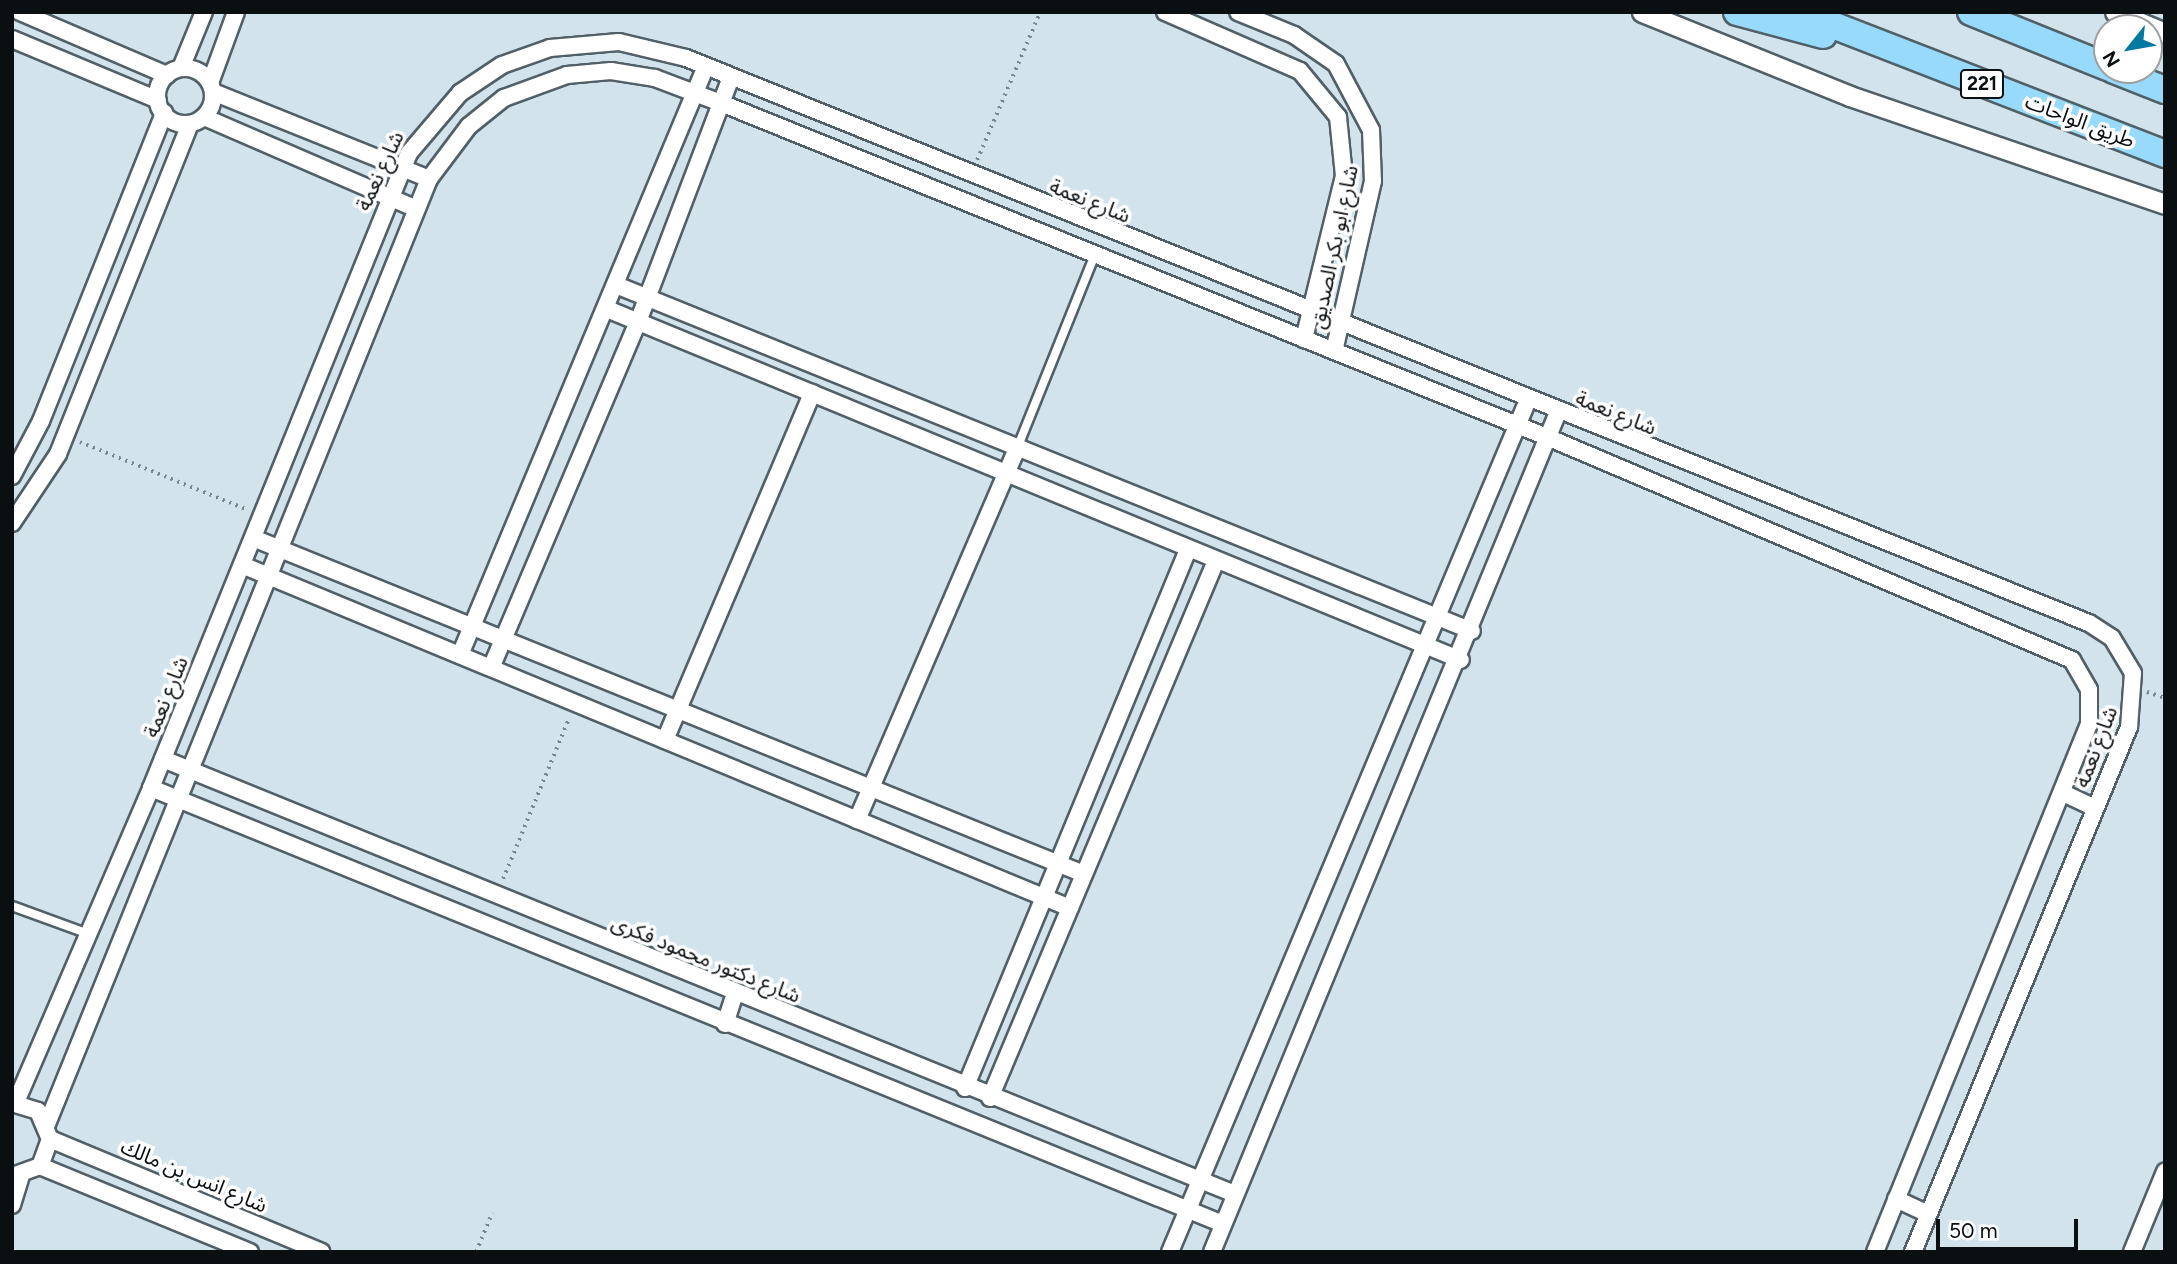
<!DOCTYPE html>
<meta charset="utf-8">
<style>
body{margin:0}
#map{position:relative;width:2177px;height:1264px;overflow:hidden;background:#d2e3ec;font-family:Figtree,"Noto Sans Arabic",sans-serif}
div>[style]{position:absolute}
.path>*{height:3.5px;margin-top:-1.75px;transform-origin:0;background:repeating-linear-gradient(90deg,#79858b 0 2px,transparent 0 7px)}
.roads{filter:drop-shadow(2px 0 #516067) drop-shadow(-2px 0 #516067) drop-shadow(0 2px #516067) drop-shadow(0 -2px #516067)}
.service>*{height:8px;margin:-4px;padding:0 4px;transform-origin:4px;border-radius:4px;background:#fff}
.minor>*{height:16px;margin:-8px;padding:0 8px;transform-origin:8px;border-radius:8px;background:#fff}
.minor>.ring{margin:-8px;padding:0;box-sizing:content-box;background:none;border:16px solid #fff;border-radius:50%}
.tertiary>*{height:19px;margin:-9.5px;padding:0 9.5px;transform-origin:9.5px;border-radius:9.5px;background:#fff}
.trunk>*{height:26px;margin:-13px;padding:0 13px;transform-origin:13px;border-radius:13px;background:#97dafb}
span{translate:-50% -50%;white-space:nowrap;text-align:center;line-height:1.15;-webkit-text-stroke:7px #fff;paint-order:stroke}
.shield-label span{padding:2px 5px;background:#fff;border:2px solid;border-radius:5px;-webkit-text-stroke-width:0}
.shield-label{font-size:19px;color:#0a0f12;font-weight:700}
.street-label{font-size:21px;color:#0a0f12}
.frame{position:absolute;inset:0;border:14px solid #0a0f12;pointer-events:none}
.north{position:absolute;left:2093px;top:14px;width:70px;height:70px;box-sizing:border-box;background:#fff;border:2px solid #9d9fa0;border-radius:50%;rotate:239deg;font-size:19px;font-weight:700;line-height:28px;text-align:center;color:#0a0f12}
.north::after{content:'';display:block;margin:auto;width:24px;height:32px;background:#0479a2;clip-path:polygon(50% 0,100% 100%,50% 72%,0 100%)}
.scale{position:absolute;left:1936px;top:1219px;width:142px;height:32px;box-sizing:border-box;border:4px solid #0a0f12;border-top:0;padding-left:9px;font-size:21px;line-height:24px;white-space:nowrap;color:#0a0f12;-webkit-text-stroke:5px #fff;paint-order:stroke}
</style>
<div id="map">
<div class="path">
<i style="left:977px;top:160px;width:161px;rotate:-66.9deg"></i>
<i style="left:80px;top:442px;width:181px;rotate:22deg"></i>
<i style="left:2147px;top:692px;width:19px;rotate:18deg"></i>
<i style="left:503px;top:879px;width:174px;rotate:-67.7deg"></i>
<i style="left:476px;top:1252px;width:42px;rotate:-67.7deg"></i>
</div>
<div class="roads">
<div class="service">
<i style="left:1018px;top:446px;width:207px;rotate:-68.1deg"></i>
<i style="left:12px;top:906px;width:82px;rotate:20deg"></i>
</div>
<div class="minor">
<i style="left:20px;top:12px;width:160px;rotate:23.2deg"></i>
<i style="left:1165px;top:12px;width:147px;rotate:23.6deg"></i>
<i style="left:1300px;top:71px;width:60px;rotate:50.4deg"></i>
<i style="left:1338px;top:117px;width:59px;rotate:84.2deg"></i>
<i style="left:1344px;top:176px;width:168px;rotate:103.8deg"></i>
<i style="left:1238px;top:12px;width:61px;rotate:22.3deg"></i>
<i style="left:1294px;top:35px;width:51px;rotate:34.6deg"></i>
<i style="left:1336px;top:64px;width:75px;rotate:62.1deg"></i>
<i style="left:1371px;top:130px;width:51px;rotate:87.8deg"></i>
<i style="left:1373px;top:181px;width:174px;rotate:102.9deg"></i>
<i style="left:12px;top:39px;width:158px;rotate:22.7deg"></i>
<i style="left:181px;top:68px;width:61px;rotate:-67.7deg"></i>
<i class="ring" style="left:157px;top:68px;width:40px;height:40px"></i>
<i style="left:210px;top:83px;width:76px;rotate:-69.9deg"></i>
<i style="left:213px;top:92px;width:233px;rotate:21.9deg"></i>
<i style="left:204px;top:117px;width:229px;rotate:23.4deg"></i>
<i style="left:616px;top:285px;width:923px;rotate:22.01deg"></i>
<i style="left:607px;top:309px;width:923px;rotate:22.34deg"></i>
<i style="left:12px;top:476px;width:62px;rotate:-62.2deg"></i>
<i style="left:41px;top:421px;width:332px;rotate:-68.2deg"></i>
<i style="left:12px;top:523px;width:83px;rotate:-56.3deg"></i>
<i style="left:58px;top:454px;width:355px;rotate:-68.2deg"></i>
<i style="left:253px;top:538px;width:896px;rotate:22.02deg"></i>
<i style="left:242px;top:565px;width:896px;rotate:22.5deg"></i>
<i style="left:460px;top:655px;width:638px;rotate:-67.33deg"></i>
<i style="left:491px;top:668px;width:376px;rotate:-67deg"></i>
<i style="left:638px;top:322px;width:262px;rotate:-69.2deg"></i>
<i style="left:665px;top:740px;width:377px;rotate:-67deg"></i>
<i style="left:163px;top:759px;width:1157px;rotate:22.09deg"></i>
<i style="left:151px;top:788px;width:1157px;rotate:22.13deg"></i>
<i style="left:2063px;top:793px;width:35px;rotate:25deg"></i>
<i style="left:857px;top:820px;width:407px;rotate:-66.7deg"></i>
<i style="left:725px;top:1024px;width:33px;rotate:-72deg"></i>
<i style="left:965px;top:1088px;width:580px;rotate:-67.5deg"></i>
<i style="left:990px;top:1098px;width:580px;rotate:-67.19deg"></i>
<i style="left:16px;top:1102px;width:342px;rotate:-66.7deg"></i>
<i style="left:151px;top:788px;width:685px;rotate:-67.89deg"></i>
<i style="left:409px;top:153px;width:79px;rotate:-49.6deg"></i>
<i style="left:460px;top:93px;width:50px;rotate:-33.7deg"></i>
<i style="left:502px;top:65px;width:51px;rotate:-19.5deg"></i>
<i style="left:550px;top:48px;width:69px;rotate:-5deg"></i>
<i style="left:619px;top:42px;width:69px;rotate:13.4deg"></i>
<i style="left:686px;top:58px;width:1512px;rotate:21.94deg"></i>
<i style="left:2089px;top:623px;width:27px;rotate:33deg"></i>
<i style="left:2112px;top:638px;width:41px;rotate:59deg"></i>
<i style="left:2133px;top:673px;width:54px;rotate:94.2deg"></i>
<i style="left:2129px;top:727px;width:568px;rotate:112.36deg"></i>
<i style="left:12px;top:1103px;width:27px;rotate:17deg"></i>
<i style="left:38px;top:1111px;width:30px;rotate:67deg"></i>
<i style="left:50px;top:1139px;width:29px;rotate:110deg"></i>
<i style="left:40px;top:1166px;width:30px;rotate:160deg"></i>
<i style="left:47px;top:1124px;width:1019px;rotate:-67.99deg"></i>
<i style="left:429px;top:179px;width:66px;rotate:-53deg"></i>
<i style="left:469px;top:126px;width:45px;rotate:-38.7deg"></i>
<i style="left:504px;top:98px;width:67px;rotate:-20.1deg"></i>
<i style="left:567px;top:75px;width:44px;rotate:-5.2deg"></i>
<i style="left:611px;top:71px;width:45px;rotate:9deg"></i>
<i style="left:655px;top:78px;width:71px;rotate:20.7deg"></i>
<i style="left:721px;top:103px;width:891px;rotate:22.02deg"></i>
<i style="left:1547px;top:437px;width:570px;rotate:23.01deg"></i>
<i style="left:2072px;top:660px;width:34px;rotate:60deg"></i>
<i style="left:2089px;top:690px;width:34px;rotate:90deg"></i>
<i style="left:2089px;top:724px;width:570px;rotate:112.06deg"></i>
<i style="left:50px;top:1139px;width:294px;rotate:22.6deg"></i>
<i style="left:40px;top:1166px;width:227px;rotate:22.3deg"></i>
<i style="left:1896px;top:1199px;width:35px;rotate:25deg"></i>
<i style="left:12px;top:1205px;width:30px;rotate:-73deg"></i>
<i style="left:1170px;top:1252px;width:924px;rotate:-67.21deg"></i>
<i style="left:1212px;top:1252px;width:908px;rotate:-67.61deg"></i>
<i style="left:2132px;top:1252px;width:87px;rotate:-67.6deg"></i>
</div>
<div class="tertiary">
<i style="left:1642px;top:12px;width:224px;rotate:22deg"></i>
<i style="left:1850px;top:96px;width:333px;rotate:18.9deg"></i>
<i style="left:2115px;top:12px;width:54px;rotate:22.8deg"></i>
</div>
<div class="trunk">
<i style="left:1737px;top:12px;width:89px;rotate:15deg"></i>
<i style="left:1799px;top:12px;width:393px;rotate:21.2deg"></i>
<i style="left:1971px;top:12px;width:147px;rotate:22deg"></i>
<i style="left:2114px;top:70px;width:55px;rotate:21.4deg"></i>
</div>
</div>
<div class="shield-label">
<span style="left:1982px;top:84px">221</span>
</div>
<div class="street-label">
<span style="left:2080px;top:121px;rotate:21deg">طريق الواحات</span>
<span style="left:380px;top:171px;rotate:-65deg">شارع نعمة</span>
<span style="left:1090px;top:201px;rotate:22deg">شارع نعمة</span>
<span style="left:1334px;top:247px;rotate:-78deg">شارع ابو بكر الصديق</span>
<span style="left:1616px;top:413px;rotate:22deg">شارع نعمة</span>
<span style="left:166px;top:697px;rotate:-68deg">شارع نعمة</span>
<span style="left:2096px;top:747px;rotate:-69deg">شارع نعمة</span>
<span style="left:706px;top:959px;rotate:22deg">شارع دكتور محمود فكرى</span>
<span style="left:194px;top:1176px;rotate:23deg">شارع انس بن مالك</span>
</div>
<div class="frame"></div>
<div class="north">N</div>
<div class="scale">50 m</div>
</div>
